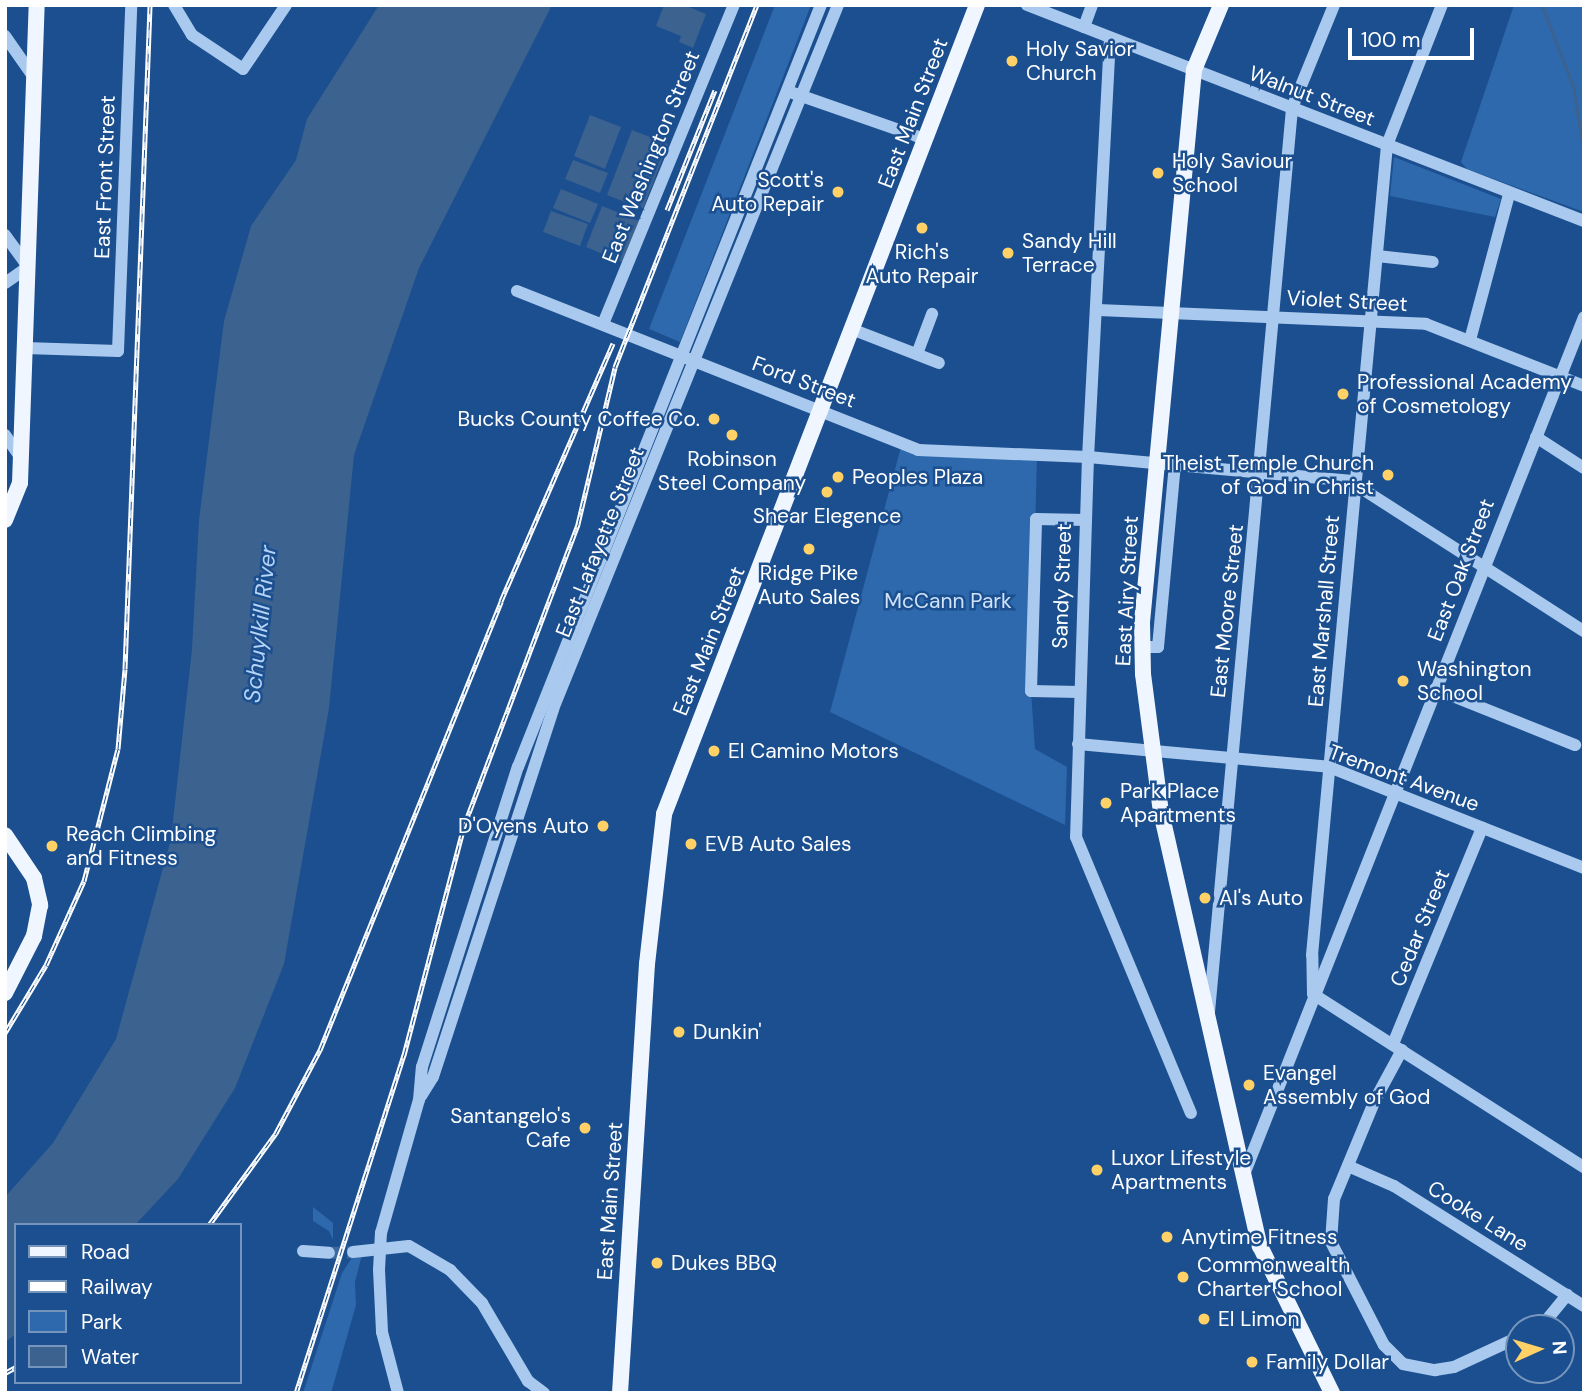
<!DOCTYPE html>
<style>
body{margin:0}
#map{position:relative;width:1589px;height:1398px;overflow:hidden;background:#1b4f8f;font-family:"DM Sans",sans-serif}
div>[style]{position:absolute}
.green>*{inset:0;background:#2e69ad}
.water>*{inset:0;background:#3c6290}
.stream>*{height:2.5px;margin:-1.25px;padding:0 1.25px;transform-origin:1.25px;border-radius:1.25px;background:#3c6290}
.minor-tunnel>*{height:12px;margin-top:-6px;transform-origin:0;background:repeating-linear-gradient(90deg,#3d69a0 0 12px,transparent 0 18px)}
.minor>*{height:12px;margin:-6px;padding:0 6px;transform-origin:6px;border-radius:6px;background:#a9c9ee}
.major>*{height:16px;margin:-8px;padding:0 8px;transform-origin:8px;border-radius:8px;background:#f0f6ff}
.rail>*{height:5px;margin-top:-2.5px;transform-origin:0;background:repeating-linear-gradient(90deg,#1b4f8f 0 8px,#fff 0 16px);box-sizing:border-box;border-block:2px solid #fff}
.minor-bridge>*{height:12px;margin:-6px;padding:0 6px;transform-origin:6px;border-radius:6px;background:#a9c9ee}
.dots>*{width:19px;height:19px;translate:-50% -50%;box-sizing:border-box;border:4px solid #1b4f8f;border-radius:50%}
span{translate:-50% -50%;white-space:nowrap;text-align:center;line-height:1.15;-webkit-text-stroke:5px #1b4f8f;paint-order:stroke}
.poi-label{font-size:21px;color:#fff}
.left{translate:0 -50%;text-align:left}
.right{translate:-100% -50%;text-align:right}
.street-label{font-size:21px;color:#fff}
.park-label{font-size:21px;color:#cfe3fa}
.water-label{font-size:23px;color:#b5d3f5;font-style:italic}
.frame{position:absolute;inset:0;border:7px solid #fff;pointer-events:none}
.legend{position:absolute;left:14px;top:1223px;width:228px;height:161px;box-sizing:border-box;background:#1b4f8f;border:2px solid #7695bc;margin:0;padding:9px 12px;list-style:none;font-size:21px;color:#fff}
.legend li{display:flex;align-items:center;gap:14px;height:35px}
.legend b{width:35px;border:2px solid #7695bc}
.north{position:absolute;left:1505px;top:1314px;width:70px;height:70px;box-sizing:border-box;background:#1b4f8f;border:2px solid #7695bc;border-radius:50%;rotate:86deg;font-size:19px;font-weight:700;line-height:28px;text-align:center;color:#fff}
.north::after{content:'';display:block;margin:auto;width:24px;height:32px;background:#ffd166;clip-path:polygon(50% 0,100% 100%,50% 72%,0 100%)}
.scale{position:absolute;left:1348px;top:28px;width:126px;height:32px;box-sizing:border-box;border:4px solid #fff;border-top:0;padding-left:9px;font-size:21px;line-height:24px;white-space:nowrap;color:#fff;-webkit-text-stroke:5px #1b4f8f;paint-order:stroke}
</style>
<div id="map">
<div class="green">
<i style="clip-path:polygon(775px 5px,811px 5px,680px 342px,649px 329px)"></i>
<i style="clip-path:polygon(1514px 5px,1584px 5px,1584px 212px,1467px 169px,1461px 162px)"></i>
<i style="clip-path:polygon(1394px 157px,1501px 199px,1495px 217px,1390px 196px)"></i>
<i style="clip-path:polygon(902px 443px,1037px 455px,1031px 691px,1035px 749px,1067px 767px,1065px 825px,830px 712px)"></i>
<i style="clip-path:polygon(313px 1207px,333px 1223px,333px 1240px,329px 1231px,313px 1221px)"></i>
<i style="clip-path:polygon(362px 1255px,355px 1282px,356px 1305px,331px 1393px,303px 1393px,342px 1273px,353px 1256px)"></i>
</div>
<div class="water">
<i style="clip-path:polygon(379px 5px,552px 5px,419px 268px,354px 455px,329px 708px,284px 964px,235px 1088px,178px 1179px,135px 1225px,16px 1225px,16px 1334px,5px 1342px,5px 1197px,53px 1143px,116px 1039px,171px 839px,192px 649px,199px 520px,224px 321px,251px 226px,296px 160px,307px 119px)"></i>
<i style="clip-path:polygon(664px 5px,684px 5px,706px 14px,693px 48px,679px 42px,681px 36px,656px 26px)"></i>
<i style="clip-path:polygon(590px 115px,621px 127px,605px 169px,574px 156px)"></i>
<i style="clip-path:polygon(632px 130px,668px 144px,643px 209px,607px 195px)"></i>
<i style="clip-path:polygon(573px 160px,608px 173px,600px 193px,565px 179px)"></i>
<i style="clip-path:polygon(561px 189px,598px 204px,590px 223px,553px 208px)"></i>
<i style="clip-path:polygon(602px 206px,639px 221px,622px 262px,586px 247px)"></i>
<i style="clip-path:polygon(551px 211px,588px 224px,580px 246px,543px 232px)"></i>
</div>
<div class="stream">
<i style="left:1542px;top:5px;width:89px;rotate:68.9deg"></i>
<i style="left:1574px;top:88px;width:67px;rotate:81.4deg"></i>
</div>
<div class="minor-tunnel">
<i style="left:329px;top:1253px;width:24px;rotate:-2deg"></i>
</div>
<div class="minor">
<i style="left:174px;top:5px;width:35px;rotate:59deg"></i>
<i style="left:192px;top:35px;width:61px;rotate:33.7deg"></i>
<i style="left:243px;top:69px;width:77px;rotate:-56.1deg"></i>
<i style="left:1027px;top:5px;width:597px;rotate:21.2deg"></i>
<i style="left:1084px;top:27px;width:23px;rotate:-70deg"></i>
<i style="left:5px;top:36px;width:52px;rotate:55.1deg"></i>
<i style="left:1110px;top:38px;width:420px;rotate:93deg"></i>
<i style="left:1088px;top:457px;width:380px;rotate:91.8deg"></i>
<i style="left:1076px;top:837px;width:299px;rotate:67.4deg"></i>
<i style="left:793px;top:93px;width:140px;rotate:19.2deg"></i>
<i style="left:5px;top:235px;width:39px;rotate:54deg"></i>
<i style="left:28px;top:267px;width:28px;rotate:145deg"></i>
<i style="left:1377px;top:256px;width:56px;rotate:6.1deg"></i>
<i style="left:517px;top:291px;width:431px;rotate:21.6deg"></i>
<i style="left:918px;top:450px;width:170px;rotate:2.4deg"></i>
<i style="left:1088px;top:457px;width:263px;rotate:5.2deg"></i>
<i style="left:1350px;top:481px;width:278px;rotate:32.7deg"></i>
<i style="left:1098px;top:310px;width:328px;rotate:2.4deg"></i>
<i style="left:1426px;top:324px;width:170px;rotate:21.4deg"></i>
<i style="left:603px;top:324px;width:345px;rotate:-67.7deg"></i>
<i style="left:854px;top:330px;width:91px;rotate:21.2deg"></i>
<i style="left:1470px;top:340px;width:151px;rotate:-75deg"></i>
<i style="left:25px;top:348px;width:93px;rotate:1.8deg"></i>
<i style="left:118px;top:351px;width:346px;rotate:-87.8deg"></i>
<i style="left:917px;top:354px;width:43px;rotate:-69.4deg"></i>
<i style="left:5px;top:435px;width:28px;rotate:55deg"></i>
<i style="left:1536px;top:437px;width:57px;rotate:32.9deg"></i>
<i style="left:1143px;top:647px;width:15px"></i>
<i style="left:1158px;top:647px;width:184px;rotate:-84.7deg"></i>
<i style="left:1435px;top:689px;width:151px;rotate:21.8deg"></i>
<i style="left:1079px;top:692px;width:48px;rotate:-178.8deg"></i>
<i style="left:1031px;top:691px;width:172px;rotate:-88.3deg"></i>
<i style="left:1036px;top:519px;width:50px;rotate:1.1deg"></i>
<i style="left:1078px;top:744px;width:252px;rotate:5.2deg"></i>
<i style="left:1329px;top:767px;width:274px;rotate:21.6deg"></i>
<i style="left:1313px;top:994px;width:39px;rotate:-91deg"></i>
<i style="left:1312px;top:955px;width:813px;rotate:-84.71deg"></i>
<i style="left:1387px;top:145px;width:150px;rotate:-68.6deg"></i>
<i style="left:1313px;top:994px;width:322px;rotate:32.6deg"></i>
<i style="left:1209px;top:1012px;width:908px;rotate:-84.75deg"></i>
<i style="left:1292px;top:108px;width:111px;rotate:-67.8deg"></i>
<i style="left:1393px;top:1044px;width:234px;rotate:-67.6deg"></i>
<i style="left:1402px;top:1050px;width:57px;rotate:118.4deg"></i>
<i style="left:1375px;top:1100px;width:107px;rotate:112.5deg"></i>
<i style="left:1334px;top:1199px;width:43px;rotate:94deg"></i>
<i style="left:1331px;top:1242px;width:116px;rotate:62.8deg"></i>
<i style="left:1384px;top:1345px;width:27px;rotate:45deg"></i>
<i style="left:1403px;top:1364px;width:33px;rotate:11deg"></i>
<i style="left:1435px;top:1370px;width:19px;rotate:-9deg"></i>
<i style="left:1454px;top:1367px;width:72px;rotate:-24.8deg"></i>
<i style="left:421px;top:1096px;width:22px;rotate:-58deg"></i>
<i style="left:433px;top:1077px;width:387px;rotate:-71.9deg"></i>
<i style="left:553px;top:709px;width:760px;rotate:-67.96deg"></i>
<i style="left:1348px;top:1166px;width:50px;rotate:23.5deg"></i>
<i style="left:1394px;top:1186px;width:225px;rotate:32.3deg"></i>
<i style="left:1243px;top:1177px;width:925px;rotate:-68.37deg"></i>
<i style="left:381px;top:1233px;width:138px;rotate:-74.1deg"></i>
<i style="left:419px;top:1100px;width:33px;rotate:-85deg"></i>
<i style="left:422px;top:1067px;width:315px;rotate:-72.3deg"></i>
<i style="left:518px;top:767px;width:820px;rotate:-68.32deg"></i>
<i style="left:303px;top:1251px;width:26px;rotate:4deg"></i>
<i style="left:353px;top:1252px;width:56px;rotate:-6.1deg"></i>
<i style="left:409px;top:1246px;width:48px;rotate:30.3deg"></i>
<i style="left:450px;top:1270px;width:46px;rotate:45.9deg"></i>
<i style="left:482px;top:1303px;width:91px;rotate:59.5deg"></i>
<i style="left:528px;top:1381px;width:20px;rotate:37deg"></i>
<i style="left:379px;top:1270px;width:62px;rotate:87.2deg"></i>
<i style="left:382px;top:1332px;width:63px;rotate:75.3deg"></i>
<i style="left:1540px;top:1328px;width:43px;rotate:-50.7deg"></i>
</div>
<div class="major">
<i style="left:1221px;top:5px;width:70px;rotate:112.6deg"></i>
<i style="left:1194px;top:70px;width:554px;rotate:95.38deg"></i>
<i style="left:1142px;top:622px;width:52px;rotate:88.9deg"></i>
<i style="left:1143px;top:674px;width:139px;rotate:82.6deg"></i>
<i style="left:1161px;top:812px;width:445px;rotate:77.2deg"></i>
<i style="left:1260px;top:1246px;width:164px;rotate:63.9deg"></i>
<i style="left:5px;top:520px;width:40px;rotate:-68deg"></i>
<i style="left:20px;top:483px;width:478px;rotate:-88deg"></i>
<i style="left:5px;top:835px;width:52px;rotate:56deg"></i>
<i style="left:34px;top:878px;width:28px;rotate:77deg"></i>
<i style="left:40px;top:905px;width:32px;rotate:101deg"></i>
<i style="left:34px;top:936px;width:64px;rotate:117deg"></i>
<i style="left:620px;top:1393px;width:430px;rotate:-86.4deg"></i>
<i style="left:647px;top:964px;width:151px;rotate:-83.5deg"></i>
<i style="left:664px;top:814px;width:867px;rotate:-68.85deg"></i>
</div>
<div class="rail">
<i style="left:667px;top:210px;width:129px;rotate:-68.2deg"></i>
<i style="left:5px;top:1033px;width:79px;rotate:-58.9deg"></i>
<i style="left:46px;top:965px;width:92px;rotate:-65.7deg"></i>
<i style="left:84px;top:881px;width:136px;rotate:-75.6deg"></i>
<i style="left:118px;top:749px;width:80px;rotate:-85deg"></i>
<i style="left:125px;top:669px;width:664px;rotate:-87.84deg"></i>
<i style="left:209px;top:1225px;width:114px;rotate:-53.9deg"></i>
<i style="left:276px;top:1133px;width:94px;rotate:-62.1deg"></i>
<i style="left:320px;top:1050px;width:484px;rotate:-68deg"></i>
<i style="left:501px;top:601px;width:281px;rotate:-66.5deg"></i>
<i style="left:5px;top:1373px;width:13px;rotate:-29deg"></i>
<i style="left:296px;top:1393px;width:355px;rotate:-72.3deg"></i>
<i style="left:404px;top:1055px;width:237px;rotate:-75.3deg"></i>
<i style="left:464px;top:826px;width:323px;rotate:-69.3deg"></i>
<i style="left:578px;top:524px;width:161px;rotate:-76.7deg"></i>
<i style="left:615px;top:367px;width:389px;rotate:-68.6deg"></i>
</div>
<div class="minor-bridge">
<i style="left:379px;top:1270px;width:37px;rotate:-87deg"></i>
</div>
<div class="dots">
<i style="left:1012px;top:61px;background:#ffd166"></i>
<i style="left:1158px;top:173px;background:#ffd166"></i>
<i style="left:838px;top:192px;background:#ffd166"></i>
<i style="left:922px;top:228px;background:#ffd166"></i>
<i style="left:1008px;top:253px;background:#ffd166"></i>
<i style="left:1343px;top:394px;background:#ffd166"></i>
<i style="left:714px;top:419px;background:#ffd166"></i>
<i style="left:732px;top:435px;background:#ffd166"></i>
<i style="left:1388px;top:475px;background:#ffd166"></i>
<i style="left:838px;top:477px;background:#ffd166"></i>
<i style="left:827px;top:492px;background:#ffd166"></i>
<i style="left:809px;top:549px;background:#ffd166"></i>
<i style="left:1403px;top:681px;background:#ffd166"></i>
<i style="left:714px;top:751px;background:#ffd166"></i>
<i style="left:1106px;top:803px;background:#ffd166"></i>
<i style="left:603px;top:826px;background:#ffd166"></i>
<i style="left:691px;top:844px;background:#ffd166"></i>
<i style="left:52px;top:846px;background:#ffd166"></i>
<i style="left:1205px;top:898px;background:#ffd166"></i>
<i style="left:679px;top:1032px;background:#ffd166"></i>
<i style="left:1249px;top:1085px;background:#ffd166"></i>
<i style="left:585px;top:1128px;background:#ffd166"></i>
<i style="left:1097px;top:1170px;background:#ffd166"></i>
<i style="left:1167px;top:1237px;background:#ffd166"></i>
<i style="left:657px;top:1263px;background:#ffd166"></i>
<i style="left:1183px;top:1277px;background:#ffd166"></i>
<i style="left:1204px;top:1319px;background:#ffd166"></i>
<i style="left:1252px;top:1362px;background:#ffd166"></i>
</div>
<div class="poi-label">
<span class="left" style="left:1026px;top:61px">Holy Savior<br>Church</span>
<span class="left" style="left:1172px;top:173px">Holy Saviour<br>School</span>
<span class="right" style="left:824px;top:192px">Scott's<br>Auto Repair</span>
<span class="left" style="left:1022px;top:253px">Sandy Hill<br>Terrace</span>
<span style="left:922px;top:264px">Rich's<br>Auto Repair</span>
<span class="left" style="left:1357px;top:394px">Professional Academy<br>of Cosmetology</span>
<span class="right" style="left:700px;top:419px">Bucks County Coffee Co.</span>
<span style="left:732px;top:471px">Robinson<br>Steel Company</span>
<span class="right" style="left:1374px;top:475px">Theist Temple Church<br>of God in Christ</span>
<span class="left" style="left:852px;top:477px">Peoples Plaza</span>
<span style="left:827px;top:516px">Shear Elegence</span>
<span style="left:809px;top:585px">Ridge Pike<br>Auto Sales</span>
<span class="left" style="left:1417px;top:681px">Washington<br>School</span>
<span class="left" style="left:728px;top:751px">El Camino Motors</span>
<span class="left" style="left:1120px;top:803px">Park Place<br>Apartments</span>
<span class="right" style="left:589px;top:826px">D'Oyens Auto</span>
<span class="left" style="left:66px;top:846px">Reach Climbing<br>and Fitness</span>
<span class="left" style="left:705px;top:844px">EVB Auto Sales</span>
<span class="left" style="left:1219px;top:898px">Al's Auto</span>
<span class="left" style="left:693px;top:1032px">Dunkin'</span>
<span class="left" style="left:1263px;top:1085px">Evangel<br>Assembly of God</span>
<span class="right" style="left:571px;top:1128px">Santangelo's<br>Cafe</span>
<span class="left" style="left:1111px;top:1170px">Luxor Lifestyle<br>Apartments</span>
<span class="left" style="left:1181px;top:1237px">Anytime Fitness</span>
<span class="left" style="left:671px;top:1263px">Dukes BBQ</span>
<span class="left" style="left:1197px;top:1277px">Commonwealth<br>Charter School</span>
<span class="left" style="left:1218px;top:1319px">El Limon</span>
<span class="left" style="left:1266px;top:1362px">Family Dollar</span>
</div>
<div class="street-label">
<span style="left:1312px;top:96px;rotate:21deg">Walnut Street</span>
<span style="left:913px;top:113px;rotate:-69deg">East Main Street</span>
<span style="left:651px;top:157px;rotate:-68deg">East Washington Street</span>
<span style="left:105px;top:177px;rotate:-88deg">East Front Street</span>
<span style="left:1347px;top:301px;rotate:3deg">Violet Street</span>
<span style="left:804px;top:382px;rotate:21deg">Ford Street</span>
<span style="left:600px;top:542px;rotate:-68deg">East Lafayette Street</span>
<span style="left:1461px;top:570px;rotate:-69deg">East Oak Street</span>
<span style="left:1062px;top:586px;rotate:-88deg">Sandy Street</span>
<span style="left:1127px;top:591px;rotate:-87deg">East Airy Street</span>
<span style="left:1227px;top:611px;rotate:-84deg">East Moore Street</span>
<span style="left:1324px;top:611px;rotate:-85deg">East Marshall Street</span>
<span style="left:709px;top:641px;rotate:-68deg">East Main Street</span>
<span style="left:1404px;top:778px;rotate:20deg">Tremont Avenue</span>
<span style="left:1420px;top:928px;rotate:-68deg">Cedar Street</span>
<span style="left:610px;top:1201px;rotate:-86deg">East Main Street</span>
<span style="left:1478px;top:1216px;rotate:32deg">Cooke Lane</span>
</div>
<div class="park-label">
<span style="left:948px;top:601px">McCann Park</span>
</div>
<div class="water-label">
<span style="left:260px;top:624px;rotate:-84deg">Schuylkill River</span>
</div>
<div class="frame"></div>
<ul class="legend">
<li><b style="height:9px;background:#f0f6ff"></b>Road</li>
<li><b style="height:9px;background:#fff"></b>Railway</li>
<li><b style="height:19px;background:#2e69ad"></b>Park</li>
<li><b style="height:19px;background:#3c6290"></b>Water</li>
</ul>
<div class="north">N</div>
<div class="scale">100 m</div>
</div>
